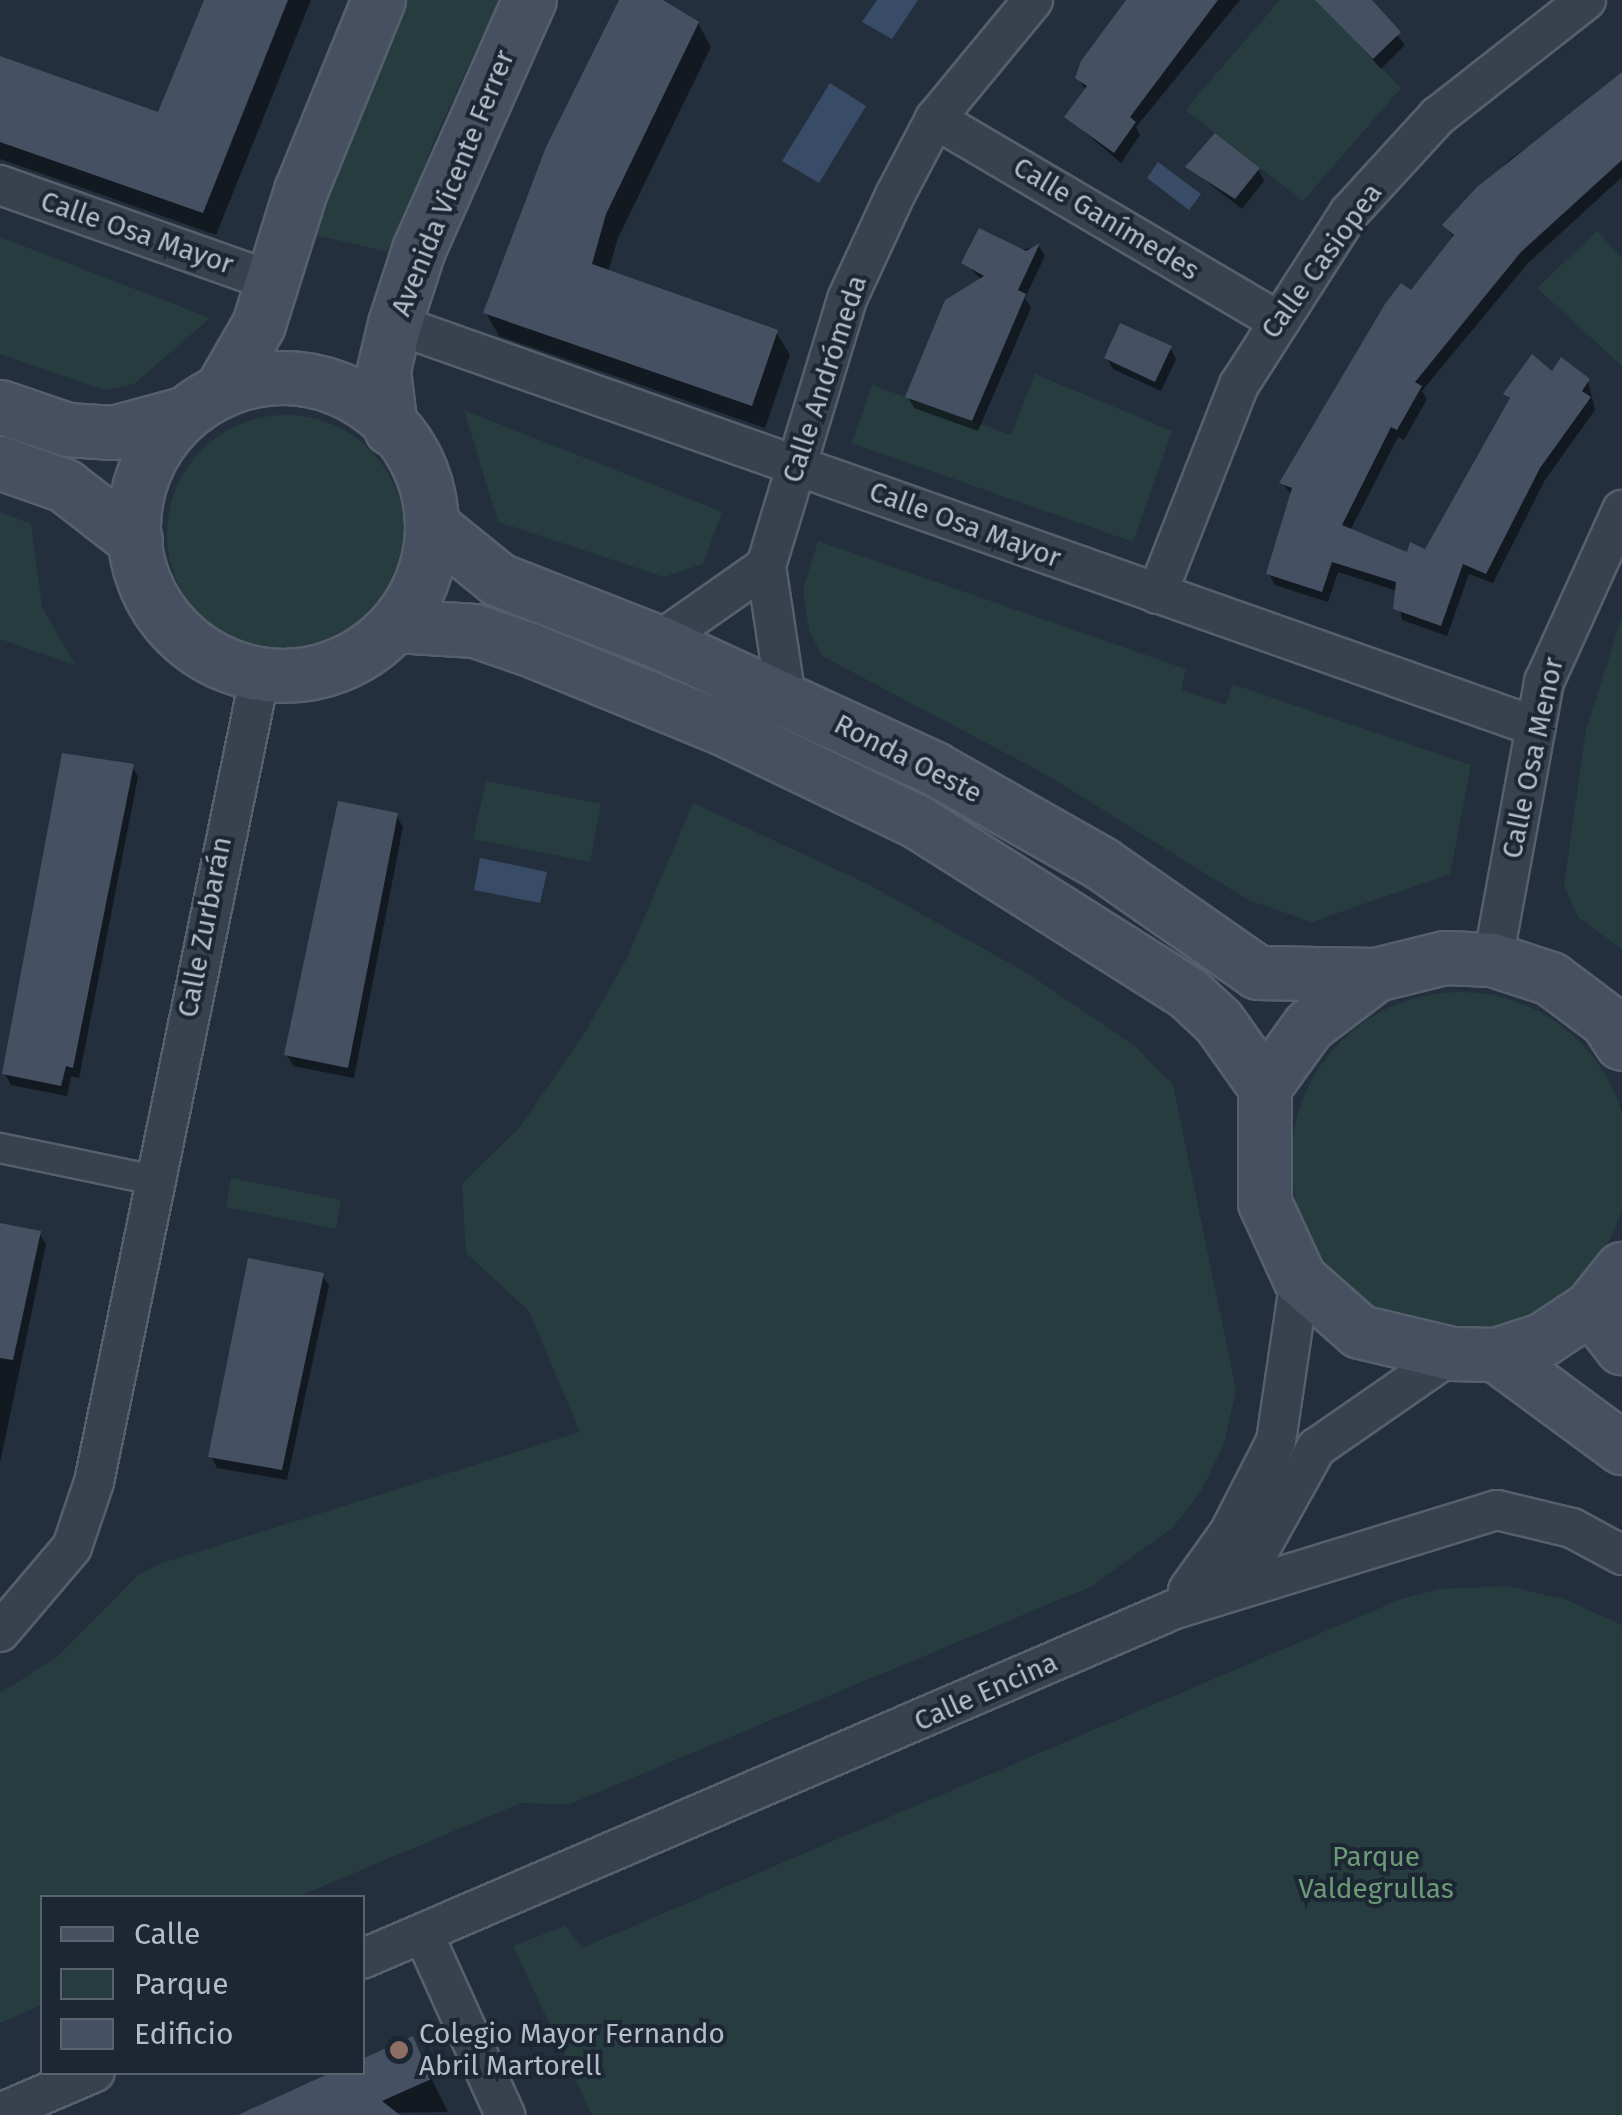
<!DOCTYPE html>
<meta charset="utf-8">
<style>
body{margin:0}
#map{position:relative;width:1622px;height:2115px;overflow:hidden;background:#242f3e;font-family:"Fira Sans",sans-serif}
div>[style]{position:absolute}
.green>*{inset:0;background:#263c3f}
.round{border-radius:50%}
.water>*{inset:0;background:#394c67}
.shadow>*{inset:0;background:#0007}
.building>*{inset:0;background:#455162}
.roads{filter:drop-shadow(2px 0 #565f6c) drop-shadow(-2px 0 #565f6c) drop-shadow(0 2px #565f6c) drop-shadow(0 -2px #565f6c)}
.pedestrian>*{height:28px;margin:-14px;padding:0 14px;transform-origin:14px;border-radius:14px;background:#38414e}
.minor>*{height:38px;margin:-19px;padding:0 19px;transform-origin:19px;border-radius:19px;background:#38414e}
.secondary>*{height:52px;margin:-26px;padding:0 26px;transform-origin:26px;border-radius:26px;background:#465061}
.secondary>.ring{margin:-26px;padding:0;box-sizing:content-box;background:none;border:52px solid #465061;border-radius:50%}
.dots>*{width:28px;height:28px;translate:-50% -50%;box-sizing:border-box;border:5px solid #1d2633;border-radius:50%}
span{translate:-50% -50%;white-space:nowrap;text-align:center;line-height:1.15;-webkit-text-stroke:8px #1d2633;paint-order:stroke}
.street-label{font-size:28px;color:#b4bcc9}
.park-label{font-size:28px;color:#6b9a76}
.poi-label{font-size:28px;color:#b4bcc9}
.left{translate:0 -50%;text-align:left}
.legend{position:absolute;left:40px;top:1895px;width:325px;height:180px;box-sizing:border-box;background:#1d2633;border:2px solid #59626f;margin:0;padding:12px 18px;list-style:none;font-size:30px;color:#b4bcc9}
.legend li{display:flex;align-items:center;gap:20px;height:50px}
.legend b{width:50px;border:2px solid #59626f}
</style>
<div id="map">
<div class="green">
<i style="clip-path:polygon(398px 0,499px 0,434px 140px,393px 253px,306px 233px)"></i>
<i style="clip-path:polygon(1280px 0,1316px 0,1401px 88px,1303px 201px,1185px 110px)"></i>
<i style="clip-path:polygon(1597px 231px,1622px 258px,1622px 366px,1537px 288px)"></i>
<i style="clip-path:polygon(0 237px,210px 318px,134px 384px,104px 390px,0 354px)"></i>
<i style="clip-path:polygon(1035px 374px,1172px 431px,1133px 542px,852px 443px,872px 385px,1011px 435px)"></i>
<i style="clip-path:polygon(464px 410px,722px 512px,703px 564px,664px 577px,498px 522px)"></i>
<i class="round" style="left:167px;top:415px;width:238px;height:238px"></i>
<i style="clip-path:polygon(0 512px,31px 524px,42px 607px,75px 665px,0 639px)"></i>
<i style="clip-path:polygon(818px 541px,1186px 669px,1181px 690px,1226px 705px,1232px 684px,1471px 765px,1450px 874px,1312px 922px,1248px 900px,1047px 775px,822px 656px,809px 630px,803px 590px)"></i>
<i style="clip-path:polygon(1622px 616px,1622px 949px,1578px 917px,1564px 885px,1586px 730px)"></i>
<i style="clip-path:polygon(486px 781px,601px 804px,590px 862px,473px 839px)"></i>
<i style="clip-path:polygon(693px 803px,868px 884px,1027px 973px,1135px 1046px,1173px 1085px,1236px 1390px,1224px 1444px,1201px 1491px,1172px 1528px,1092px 1586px,570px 1804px,521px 1803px,297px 1897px,42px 1898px,42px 2005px,0 2023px,0 1693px,57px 1657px,139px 1574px,162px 1563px,580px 1432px,529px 1311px,466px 1253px,462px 1184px,520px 1127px,584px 1034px,627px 958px)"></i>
<i class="round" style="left:1291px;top:992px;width:338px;height:338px"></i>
<i style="clip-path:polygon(231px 1178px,341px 1200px,336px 1229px,226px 1207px)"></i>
<i style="clip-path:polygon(1507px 1586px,1564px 1599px,1622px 1625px,1622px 2115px,592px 2115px,513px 1946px,565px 1926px,582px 1948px,1401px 1599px,1440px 1589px)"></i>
</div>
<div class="water">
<i style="clip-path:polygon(877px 0,918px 0,892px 39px,862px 22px)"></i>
<i style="clip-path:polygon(830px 83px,866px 106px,819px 183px,782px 161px)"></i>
<i style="clip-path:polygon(1158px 162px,1201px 194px,1189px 210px,1147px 178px)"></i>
<i style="clip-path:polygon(480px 858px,547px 872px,540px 903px,474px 890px)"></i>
</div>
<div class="shadow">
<i style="clip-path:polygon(211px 0,311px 0,216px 235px,0 159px,0 58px,160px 115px)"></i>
<i style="clip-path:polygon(622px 0,658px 0,698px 23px,711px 47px,618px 238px,608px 272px,776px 332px,790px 355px,765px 428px,499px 336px,486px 313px)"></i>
<i style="clip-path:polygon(1130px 0,1240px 0,1136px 127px,1140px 135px,1121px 163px,1067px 117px,1085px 89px,1078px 77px)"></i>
<i style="clip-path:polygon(1343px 0,1369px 0,1405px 45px,1381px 69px,1330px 12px)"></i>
<i style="clip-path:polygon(1622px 78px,1622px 177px,1527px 264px,1422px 391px,1427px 399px,1404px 440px,1398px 437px,1350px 531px,1408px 555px,1426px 552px,1511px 402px,1506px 394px,1553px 374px,1588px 381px,1595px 410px,1545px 480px,1493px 583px,1469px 574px,1447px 636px,1402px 620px,1397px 591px,1338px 572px,1328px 602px,1275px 585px,1269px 574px,1293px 496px,1282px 483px,1454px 238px,1445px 225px,1508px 161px)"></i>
<i style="clip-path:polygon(1188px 167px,1258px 169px,1264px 181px,1242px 209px)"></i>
<i style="clip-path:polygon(1039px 246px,1045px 256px,1025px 298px,1031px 308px,978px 431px,914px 408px,908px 397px,982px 280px,964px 262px)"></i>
<i style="clip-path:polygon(1170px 348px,1176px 359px,1161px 391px,1113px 369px,1107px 358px)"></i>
<i style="clip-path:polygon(132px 766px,138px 777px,79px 1078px,71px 1076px,67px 1096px,11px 1085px,5px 1074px)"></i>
<i style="clip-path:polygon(396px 815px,403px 827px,354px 1078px,293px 1066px,287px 1055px)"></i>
<i style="clip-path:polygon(0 1226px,39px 1233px,46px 1244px,0 1463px)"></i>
<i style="clip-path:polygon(322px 1275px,329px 1286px,287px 1480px,217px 1468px,211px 1456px)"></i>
<i style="clip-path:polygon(412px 2039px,448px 2112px,244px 2115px,362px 2072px)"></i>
</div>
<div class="building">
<i style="clip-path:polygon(204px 0,288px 0,203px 213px,0 142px,0 56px,158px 112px)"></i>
<i style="clip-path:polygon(619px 0,663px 0,699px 22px,606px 214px,592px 264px,778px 330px,752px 406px,483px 313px,546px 147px)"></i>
<i style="clip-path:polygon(1126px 0,1218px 0,1130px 117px,1136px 122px,1114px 153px,1064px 117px,1087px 86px,1075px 78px,1081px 61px)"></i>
<i style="clip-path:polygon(1315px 0,1372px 0,1401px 32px,1373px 59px)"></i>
<i style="clip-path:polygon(1622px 72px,1622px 160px,1521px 252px,1415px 382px,1422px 386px,1397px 430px,1391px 427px,1342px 525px,1407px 552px,1410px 542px,1425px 549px,1510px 398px,1503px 394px,1532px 354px,1552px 371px,1561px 357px,1590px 379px,1582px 391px,1591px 397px,1540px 468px,1486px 574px,1463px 564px,1441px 626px,1393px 609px,1396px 582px,1332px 562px,1322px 592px,1266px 574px,1292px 488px,1279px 483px,1385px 304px,1401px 283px,1411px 290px,1454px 235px,1442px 225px,1477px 187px)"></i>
<i style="clip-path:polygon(1215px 133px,1260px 168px,1235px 199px,1185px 167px)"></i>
<i style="clip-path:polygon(979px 228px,1026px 251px,1040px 243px,1018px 290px,1026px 294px,972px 421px,905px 397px,945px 300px,984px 276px,961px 263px)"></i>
<i style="clip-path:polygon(1120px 323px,1172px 346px,1155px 382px,1104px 358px)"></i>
<i style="clip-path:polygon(62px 753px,134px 764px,73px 1068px,66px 1066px,61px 1086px,2px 1074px)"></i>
<i style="clip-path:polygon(338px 801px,398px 813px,348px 1068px,284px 1055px)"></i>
<i style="clip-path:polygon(0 1223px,41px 1231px,13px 1360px,0 1358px)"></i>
<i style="clip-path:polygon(248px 1258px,324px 1273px,282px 1470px,208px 1457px)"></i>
<i style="clip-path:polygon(413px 2036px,428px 2072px,447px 2072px,382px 2101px,400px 2115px,238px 2115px,332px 2072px,362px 2072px,362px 2059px)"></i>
</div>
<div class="roads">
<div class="pedestrian">
<i style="left:0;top:1148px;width:157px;rotate:11.7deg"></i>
</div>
<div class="minor">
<i style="left:935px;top:119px;width:396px;rotate:30.5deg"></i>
<i style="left:0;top:185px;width:291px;rotate:19.5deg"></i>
<i style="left:395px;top:324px;width:1208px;rotate:19.44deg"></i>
<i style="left:766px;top:566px;width:279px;rotate:-73.1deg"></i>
<i style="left:847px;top:299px;width:115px;rotate:-65.2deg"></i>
<i style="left:895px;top:195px;width:86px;rotate:-62.2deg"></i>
<i style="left:935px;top:119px;width:154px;rotate:-50.5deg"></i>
<i style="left:1157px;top:594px;width:225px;rotate:-68.6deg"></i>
<i style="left:1239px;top:385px;width:204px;rotate:-57.4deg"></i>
<i style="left:1349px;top:213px;width:132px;rotate:-47.5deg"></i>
<i style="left:1438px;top:116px;width:188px;rotate:-38.1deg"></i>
<i style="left:658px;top:642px;width:132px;rotate:-35.1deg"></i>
<i style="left:766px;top:566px;width:134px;rotate:81.4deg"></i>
<i style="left:1493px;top:960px;width:283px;rotate:-79.6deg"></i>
<i style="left:1544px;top:682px;width:189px;rotate:-65.6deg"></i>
<i style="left:1215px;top:1583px;width:49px;rotate:-33.4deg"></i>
<i style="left:1256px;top:1556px;width:124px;rotate:-60.9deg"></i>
<i style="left:1316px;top:1448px;width:165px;rotate:-34.7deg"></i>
<i style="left:1188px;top:1590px;width:70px;rotate:-54.3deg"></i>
<i style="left:1229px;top:1533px;width:103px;rotate:-62.9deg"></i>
<i style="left:1276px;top:1441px;width:164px;rotate:-81.6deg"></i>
<i style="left:0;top:1632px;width:111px;rotate:-49.7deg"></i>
<i style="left:72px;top:1547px;width:69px;rotate:-71.3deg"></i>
<i style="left:94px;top:1482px;width:824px;rotate:-78.38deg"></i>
<i style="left:423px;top:1933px;width:200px;rotate:65.7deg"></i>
<i style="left:362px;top:1959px;width:885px;rotate:-23.29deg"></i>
<i style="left:1175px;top:1609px;width:337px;rotate:-17.1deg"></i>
<i style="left:1497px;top:1510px;width:77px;rotate:13.5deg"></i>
<i style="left:1572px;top:1528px;width:57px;rotate:28.4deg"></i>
<i style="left:0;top:2113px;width:103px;rotate:-23.3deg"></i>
</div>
<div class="secondary">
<i class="ring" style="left:134px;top:378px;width:246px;height:246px"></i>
<i style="left:221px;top:391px;width:76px;rotate:-60.1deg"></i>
<i style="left:259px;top:325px;width:140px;rotate:-72.6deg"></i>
<i style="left:301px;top:191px;width:206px;rotate:-67.8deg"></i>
<i style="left:0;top:407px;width:72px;rotate:18.7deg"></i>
<i style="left:68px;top:430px;width:45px;rotate:3.8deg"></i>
<i style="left:113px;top:433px;width:69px;rotate:-15deg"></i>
<i style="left:391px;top:429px;width:59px;rotate:-96.8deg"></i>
<i style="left:384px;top:370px;width:47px;rotate:-76.6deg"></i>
<i style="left:395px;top:324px;width:78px;rotate:-72deg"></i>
<i style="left:419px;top:250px;width:274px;rotate:-66.1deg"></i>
<i style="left:0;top:463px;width:69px;rotate:19.5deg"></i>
<i style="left:65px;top:486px;width:90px;rotate:37.8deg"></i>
<i style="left:436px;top:529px;width:81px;rotate:39deg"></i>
<i style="left:499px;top:580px;width:171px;rotate:21.3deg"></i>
<i style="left:658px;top:642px;width:305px;rotate:24.6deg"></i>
<i style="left:935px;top:769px;width:192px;rotate:29.6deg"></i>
<i style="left:1102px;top:864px;width:190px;rotate:34.9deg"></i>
<i style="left:1258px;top:973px;width:118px;rotate:1deg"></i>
<i style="left:1376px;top:975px;width:71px;rotate:-13.8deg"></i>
<i style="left:1445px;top:958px;width:48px;rotate:2.4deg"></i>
<i style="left:1493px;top:960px;width:61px;rotate:18.1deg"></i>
<i style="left:1551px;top:979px;width:70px;rotate:36.9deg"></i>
<i style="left:1607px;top:1021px;width:27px;rotate:57deg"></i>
<i style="left:397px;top:626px;width:78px;rotate:3.7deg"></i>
<i style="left:475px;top:631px;width:56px;rotate:18.8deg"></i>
<i style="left:528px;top:649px;width:212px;rotate:22.2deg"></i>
<i style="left:724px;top:729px;width:216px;rotate:25.7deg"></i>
<i style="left:919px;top:823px;width:318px;rotate:32.3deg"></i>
<i style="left:1188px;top:993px;width:42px;rotate:43.1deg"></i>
<i style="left:1219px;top:1022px;width:80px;rotate:54.7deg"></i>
<i style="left:1376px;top:975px;width:84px;rotate:142.7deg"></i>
<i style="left:1309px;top:1026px;width:75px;rotate:125.8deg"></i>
<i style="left:1265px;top:1087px;width:116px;rotate:90deg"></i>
<i style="left:1265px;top:1203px;width:84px;rotate:65.3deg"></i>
<i style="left:1300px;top:1279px;width:80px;rotate:41.5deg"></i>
<i style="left:1360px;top:1332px;width:95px;rotate:13.4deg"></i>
<i style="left:1452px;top:1354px;width:44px;rotate:1.3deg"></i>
<i style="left:1496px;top:1355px;width:49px;rotate:-17.7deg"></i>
<i style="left:1543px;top:1340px;width:58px;rotate:-33.7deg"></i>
<i style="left:1591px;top:1308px;width:50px;rotate:-51.5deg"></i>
<i style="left:1591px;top:1308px;width:51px;rotate:52.2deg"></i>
<i style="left:1496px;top:1355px;width:157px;rotate:36.4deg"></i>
</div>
</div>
<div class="dots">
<i style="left:399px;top:2050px;background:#8d6e63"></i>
</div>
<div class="street-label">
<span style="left:453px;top:183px;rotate:-68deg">Avenida Vicente Ferrer</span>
<span style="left:1106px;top:219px;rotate:31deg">Calle Ganímedes</span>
<span style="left:137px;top:233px;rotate:19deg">Calle Osa Mayor</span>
<span style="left:1322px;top:261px;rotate:-54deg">Calle Casiopea</span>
<span style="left:825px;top:379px;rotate:-72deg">Calle Andrómeda</span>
<span style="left:965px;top:525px;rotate:20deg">Calle Osa Mayor</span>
<span style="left:1533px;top:758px;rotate:-78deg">Calle Osa Menor</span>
<span style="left:908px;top:759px;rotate:27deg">Ronda Oeste</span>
<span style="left:205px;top:927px;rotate:-79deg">Calle Zurbarán</span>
<span style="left:986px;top:1692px;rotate:-24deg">Calle Encina</span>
</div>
<div class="park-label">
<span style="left:1376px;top:1873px">Parque<br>Valdegrullas</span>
</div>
<div class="poi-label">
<span class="left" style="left:419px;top:2050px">Colegio Mayor Fernando<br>Abril Martorell</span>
</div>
<ul class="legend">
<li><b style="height:12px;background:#465061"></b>Calle</li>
<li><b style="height:28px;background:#263c3f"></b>Parque</li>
<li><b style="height:28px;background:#455162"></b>Edificio</li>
</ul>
</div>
